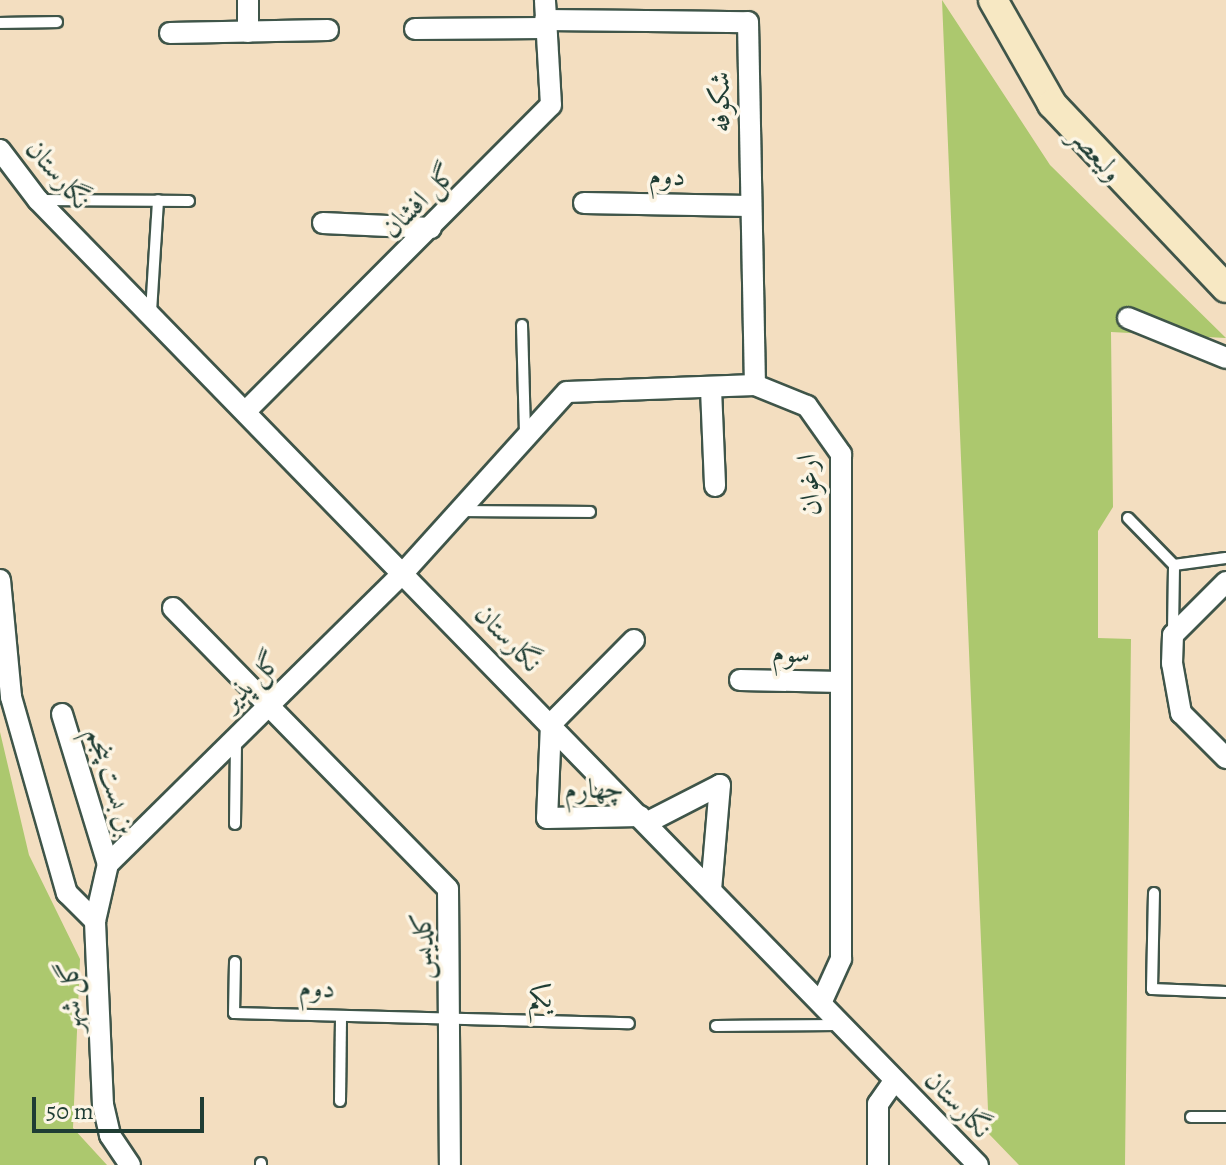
<!DOCTYPE html>
<meta charset="utf-8">
<style>
body{margin:0}
#map{position:relative;width:1226px;height:1165px;overflow:hidden;background:#f3dec0;font-family:Alegreya,Amiri,serif}
div>[style]{position:absolute}
.green>*{inset:0;background:#acc86e}
.roads{filter:drop-shadow(2px 0 #3f5549) drop-shadow(-2px 0 #3f5549) drop-shadow(0 2px #3f5549) drop-shadow(0 -2px #3f5549)}
.service>*{height:10px;margin:-5px;padding:0 5px;transform-origin:5px;border-radius:5px;background:#fff}
.minor>*{height:20px;margin:-10px;padding:0 10px;transform-origin:10px;border-radius:10px;background:#fff}
.secondary>*{height:28px;margin:-14px;padding:0 14px;transform-origin:14px;border-radius:14px;background:#f7e8c3}
span{translate:-50% -50%;white-space:nowrap;text-align:center;line-height:1.15;-webkit-text-stroke:7px #fcf5e5;paint-order:stroke}
.street-label{font-size:28px;color:#1f3d34}
.scale{position:absolute;left:32px;top:1097px;width:172px;height:36px;box-sizing:border-box;border:4px solid #1f3d34;border-top:0;padding-left:10px;font-size:24px;line-height:28px;white-space:nowrap;color:#1f3d34;-webkit-text-stroke:6px #fcf5e5;paint-order:stroke}
</style>
<div id="map">
<div class="green">
<i style="clip-path:polygon(942px 0,1050px 165px,1226px 338px,1111px 332px,1113px 507px,1098px 531px,1098px 638px,1131px 639px,1125px 1165px,1019px 1165px,989px 1134px)"></i>
<i style="clip-path:polygon(0 732px,29px 855px,80px 959px,73px 1128px,107px 1165px,0 1165px)"></i>
</div>
<div class="roads">
<div class="service">
<i style="left:0;top:23px;width:57px;rotate:-1deg"></i>
<i style="left:40px;top:200px;width:149px;rotate:0.4deg"></i>
<i style="left:151px;top:312px;width:112px;rotate:-86.4deg"></i>
<i style="left:522px;top:325px;width:110px;rotate:88.4deg"></i>
<i style="left:462px;top:511px;width:128px;rotate:0.4deg"></i>
<i style="left:1128px;top:518px;width:66px;rotate:45.6deg"></i>
<i style="left:1174px;top:565px;width:52px;rotate:-7.7deg"></i>
<i style="left:1173px;top:631px;width:66px;rotate:-89.1deg"></i>
<i style="left:235px;top:824px;width:86px;rotate:-89.3deg"></i>
<i style="left:1154px;top:893px;width:96px;rotate:91.2deg"></i>
<i style="left:1152px;top:989px;width:74px;rotate:2.3deg"></i>
<i style="left:235px;top:962px;width:51px;rotate:91.1deg"></i>
<i style="left:234px;top:1013px;width:395px;rotate:1.5deg"></i>
<i style="left:716px;top:1026px;width:122px;rotate:-0.5deg"></i>
<i style="left:340px;top:1101px;width:84px;rotate:-89.3deg"></i>
<i style="left:1191px;top:1117px;width:35px"></i>
<i style="left:261px;top:1165px;width:2px;rotate:-90deg"></i>
</div>
<div class="minor">
<i style="left:248px;top:0;width:32px;rotate:90deg"></i>
<i style="left:545px;top:20px;width:203px;rotate:0.6deg"></i>
<i style="left:748px;top:22px;width:363px;rotate:88.9deg"></i>
<i style="left:415px;top:29px;width:129px;rotate:-0.4deg"></i>
<i style="left:170px;top:33px;width:158px;rotate:-1.1deg"></i>
<i style="left:0;top:150px;width:63px;rotate:52.8deg"></i>
<i style="left:38px;top:200px;width:1347px;rotate:45.75deg"></i>
<i style="left:584px;top:203px;width:165px;rotate:1deg"></i>
<i style="left:323px;top:223px;width:108px;rotate:2.7deg"></i>
<i style="left:1128px;top:318px;width:106px;rotate:22.2deg"></i>
<i style="left:711px;top:389px;width:97px;rotate:87.6deg"></i>
<i style="left:248px;top:409px;width:429px;rotate:-45.1deg"></i>
<i style="left:551px;top:105px;width:105px;rotate:-93.3deg"></i>
<i style="left:0;top:580px;width:118px;rotate:84.6deg"></i>
<i style="left:11px;top:697px;width:204px;rotate:74.1deg"></i>
<i style="left:67px;top:893px;width:40px;rotate:45deg"></i>
<i style="left:1226px;top:582px;width:75px;rotate:135deg"></i>
<i style="left:1173px;top:635px;width:28px;rotate:92deg"></i>
<i style="left:1172px;top:663px;width:51px;rotate:79.8deg"></i>
<i style="left:1181px;top:713px;width:64px;rotate:45deg"></i>
<i style="left:173px;top:608px;width:393px;rotate:45.6deg"></i>
<i style="left:448px;top:889px;width:276px;rotate:89.6deg"></i>
<i style="left:634px;top:640px;width:118px;rotate:134.7deg"></i>
<i style="left:551px;top:724px;width:94px;rotate:92.4deg"></i>
<i style="left:547px;top:818px;width:93px;rotate:-1.2deg"></i>
<i style="left:740px;top:680px;width:101px;rotate:1.1deg"></i>
<i style="left:62px;top:714px;width:157px;rotate:73deg"></i>
<i style="left:646px;top:823px;width:83px;rotate:-27.2deg"></i>
<i style="left:720px;top:785px;width:105px;rotate:94.9deg"></i>
<i style="left:130px;top:1165px;width:36px;rotate:-124deg"></i>
<i style="left:110px;top:1135px;width:31px;rotate:-103deg"></i>
<i style="left:103px;top:1105px;width:184px;rotate:-92.5deg"></i>
<i style="left:95px;top:921px;width:58px;rotate:-77.2deg"></i>
<i style="left:108px;top:864px;width:417px;rotate:-44.6deg"></i>
<i style="left:405px;top:571px;width:241px;rotate:-47.9deg"></i>
<i style="left:567px;top:392px;width:188px;rotate:-2.1deg"></i>
<i style="left:755px;top:385px;width:56px;rotate:22deg"></i>
<i style="left:807px;top:406px;width:59px;rotate:54.7deg"></i>
<i style="left:841px;top:454px;width:505px;rotate:90deg"></i>
<i style="left:841px;top:959px;width:48px;rotate:114.4deg"></i>
<i style="left:878px;top:1165px;width:61px;rotate:-90deg"></i>
<i style="left:878px;top:1104px;width:29px;rotate:-55deg"></i>
</div>
<div class="secondary">
<i style="left:993px;top:0;width:120px;rotate:60.4deg"></i>
<i style="left:1052px;top:104px;width:253px;rotate:46.6deg"></i>
</div>
</div>
<div class="street-label">
<span style="left:720px;top:102px;rotate:-90deg">شکوفه</span>
<span style="left:1096px;top:154px;rotate:48deg">ولیعصر</span>
<span style="left:58px;top:174px;rotate:49deg">نگارستان</span>
<span style="left:667px;top:176px;rotate:1deg">دوم</span>
<span style="left:419px;top:201px;rotate:-45deg">گل افشان</span>
<span style="left:809px;top:485px;rotate:-95deg">ارغوان</span>
<span style="left:508px;top:638px;rotate:46deg">نگارستان</span>
<span style="left:791px;top:653px;rotate:1deg">سوم</span>
<span style="left:251px;top:681px;rotate:-44deg">گل پذیر</span>
<span style="left:112px;top:781px;rotate:73deg">بن بست پنجم</span>
<span style="left:594px;top:789px;rotate:-1deg">چهارم</span>
<span style="left:422px;top:946px;rotate:-91deg">کلدیس</span>
<span style="left:317px;top:988px;rotate:2deg">دوم</span>
<span style="left:70px;top:997px;rotate:-93deg">گل شهر</span>
<span style="left:540px;top:998px">یکم</span>
<span style="left:958px;top:1104px;rotate:46deg">نگارستان</span>
</div>
<div class="scale">50 m</div>
</div>
